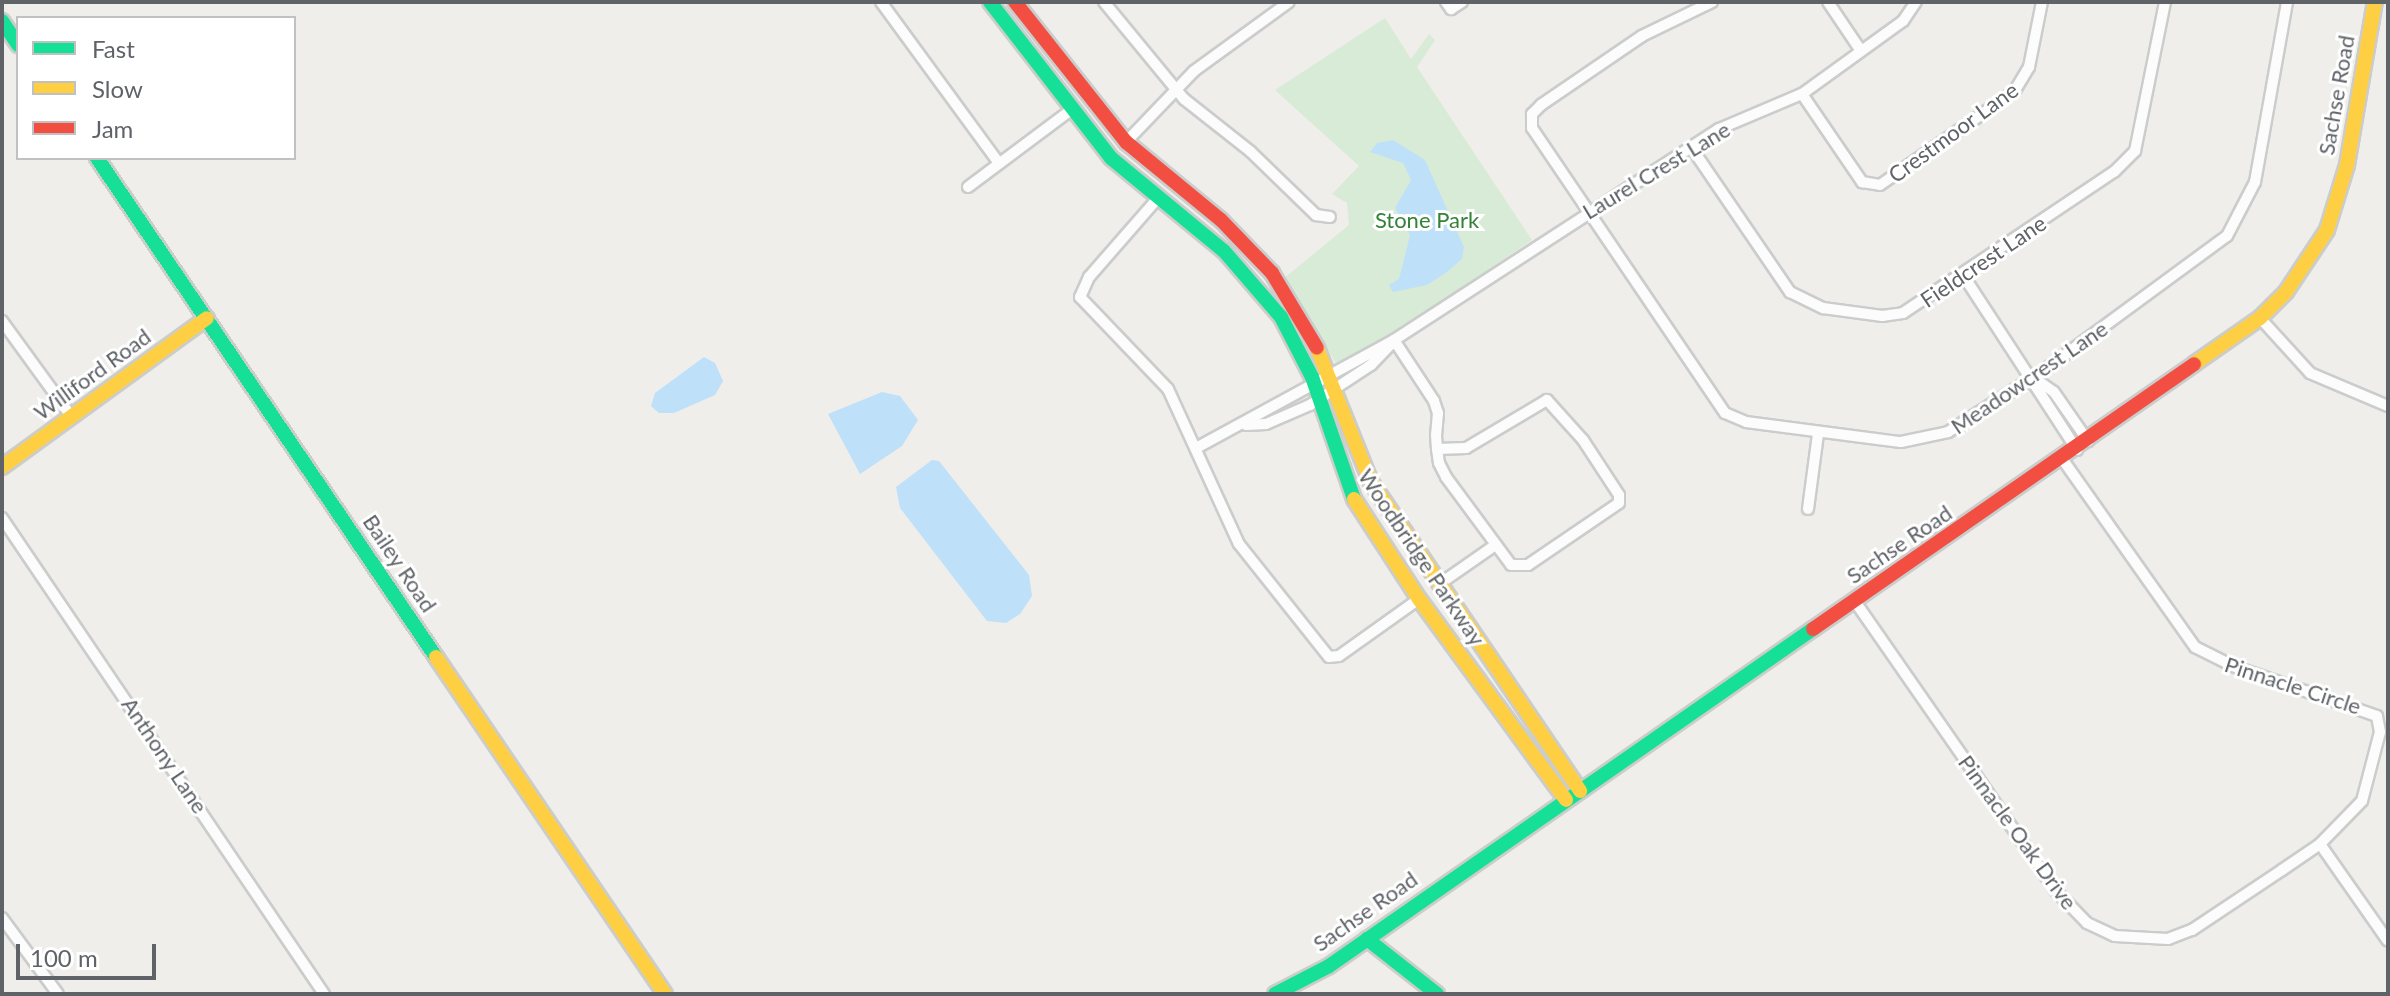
<!DOCTYPE html>
<style>
body{margin:0}
#map{position:relative;width:2390px;height:996px;overflow:hidden;background:#efeeea;font-family:Lato,sans-serif}
div>[style]{position:absolute}
.green>*{inset:0;background:#d8ebd6}
.water>*{inset:0;background:#bfe0f9}
.roads{filter:drop-shadow(2px 0 #cbcccc) drop-shadow(-2px 0 #cbcccc) drop-shadow(0 2px #cbcccc) drop-shadow(0 -2px #cbcccc)}
.street>*{height:10px;margin:-5px;padding:0 5px;transform-origin:5px;border-radius:5px;background:#fdfcfc}
.fast>*{height:14px;margin:-7px;padding:0 7px;transform-origin:7px;border-radius:7px;background:#16e098}
.slow>*{height:14px;margin:-7px;padding:0 7px;transform-origin:7px;border-radius:7px;background:#ffcf43}
.jam>*{height:14px;margin:-7px;padding:0 7px;transform-origin:7px;border-radius:7px;background:#f24e42}
span{translate:-50% -50%;white-space:nowrap;text-align:center;line-height:1.15;-webkit-text-stroke:6px #fff;paint-order:stroke}
.street-label{font-size:22px;color:#5f6368}
.park-label{font-size:22px;color:#348238}
.frame{position:absolute;inset:0;border:4px solid #5f6368;pointer-events:none}
.legend{position:absolute;left:16px;top:16px;width:280px;height:144px;box-sizing:border-box;background:#fff;border:2px solid #bfc1c3;margin:0;padding:10px 14px;list-style:none;font-size:24px;color:#5f6368}
.legend li{display:flex;align-items:center;gap:16px;height:40px}
.legend b{width:40px;border:2px solid #bfc1c3}
.scale{position:absolute;left:16px;top:944px;width:140px;height:36px;box-sizing:border-box;border:4px solid #5f6368;border-top:0;padding-left:10px;font-size:24px;line-height:28px;white-space:nowrap;color:#5f6368;-webkit-text-stroke:6px #fff;paint-order:stroke}
</style>
<div id="map">
<div class="green">
<i style="clip-path:polygon(1385px 18px,1411px 59px,1429px 34px,1435px 40px,1417px 67px,1532px 240px,1386px 339px,1336px 363px,1283px 279px,1349px 225px,1347px 203px,1332px 194px,1359px 166px,1275px 90px)"></i>
</div>
<div class="water">
<i style="clip-path:polygon(1393px 140px,1425px 160px,1464px 247px,1462px 259px,1447px 272px,1427px 285px,1393px 292px,1389px 285px,1399px 279px,1410px 235px,1395px 208px,1411px 180px,1403px 163px,1370px 152px,1377px 143px)"></i>
<i style="clip-path:polygon(704px 357px,715px 363px,723px 381px,715px 395px,674px 413px,659px 413px,651px 406px,655px 393px)"></i>
<i style="clip-path:polygon(882px 392px,900px 396px,918px 420px,902px 446px,860px 474px,828px 414px)"></i>
<i style="clip-path:polygon(932px 460px,939px 461px,1029px 575px,1032px 596px,1020px 614px,1006px 623px,987px 621px,900px 508px,896px 487px)"></i>
</div>
<div class="roads">
<div class="street">
<i style="left:881px;top:2px;width:200px;rotate:53.8deg"></i>
<i style="left:1104px;top:2px;width:126px;rotate:50.5deg"></i>
<i style="left:1184px;top:99px;width:85px;rotate:38.3deg"></i>
<i style="left:1251px;top:152px;width:91px;rotate:44.1deg"></i>
<i style="left:1316px;top:215px;width:14px;rotate:8deg"></i>
<i style="left:1446px;top:2px;width:9px;rotate:54deg"></i>
<i style="left:1451px;top:9px;width:13px;rotate:-32deg"></i>
<i style="left:1712px;top:2px;width:78px;rotate:154.1deg"></i>
<i style="left:1642px;top:36px;width:122px;rotate:145.7deg"></i>
<i style="left:1541px;top:105px;width:13px;rotate:135deg"></i>
<i style="left:1532px;top:114px;width:14px;rotate:90deg"></i>
<i style="left:1532px;top:128px;width:344px;rotate:55.9deg"></i>
<i style="left:1725px;top:413px;width:23px;rotate:23deg"></i>
<i style="left:1746px;top:422px;width:156px;rotate:7.4deg"></i>
<i style="left:1901px;top:442px;width:48px;rotate:-12deg"></i>
<i style="left:1948px;top:432px;width:113px;rotate:-32.7deg"></i>
<i style="left:2043px;top:371px;width:228px;rotate:-36.3deg"></i>
<i style="left:2227px;top:236px;width:61px;rotate:-62.6deg"></i>
<i style="left:2255px;top:182px;width:183px;rotate:-79.9deg"></i>
<i style="left:1828px;top:2px;width:59px;rotate:56deg"></i>
<i style="left:1802px;top:94px;width:107px;rotate:55.7deg"></i>
<i style="left:1862px;top:182px;width:18px;rotate:9deg"></i>
<i style="left:1880px;top:185px;width:163px;rotate:-34.8deg"></i>
<i style="left:2014px;top:92px;width:29px;rotate:-59deg"></i>
<i style="left:2029px;top:67px;width:66px;rotate:-78.7deg"></i>
<i style="left:1126px;top:142px;width:98px;rotate:-46.2deg"></i>
<i style="left:1194px;top:71px;width:117px;rotate:-36deg"></i>
<i style="left:1691px;top:147px;width:176px;rotate:55.7deg"></i>
<i style="left:1790px;top:292px;width:37px;rotate:26deg"></i>
<i style="left:1823px;top:308px;width:60px;rotate:7.7deg"></i>
<i style="left:1882px;top:316px;width:21px;rotate:-8deg"></i>
<i style="left:1903px;top:313px;width:254px;rotate:-33.8deg"></i>
<i style="left:2114px;top:172px;width:30px;rotate:-45deg"></i>
<i style="left:2135px;top:151px;width:152px;rotate:-78.6deg"></i>
<i style="left:968px;top:187px;width:129px;rotate:-36.8deg"></i>
<i style="left:1158px;top:198px;width:105px;rotate:131.1deg"></i>
<i style="left:1089px;top:277px;width:22px;rotate:114deg"></i>
<i style="left:1080px;top:297px;width:127px;rotate:46.3deg"></i>
<i style="left:1168px;top:389px;width:170px;rotate:65.4deg"></i>
<i style="left:1239px;top:544px;width:144px;rotate:51.5deg"></i>
<i style="left:1329px;top:657px;width:10px;rotate:-6deg"></i>
<i style="left:1339px;top:656px;width:98px;rotate:-35.5deg"></i>
<i style="left:1963px;top:275px;width:209px;rotate:56.9deg"></i>
<i style="left:2260px;top:318px;width:74px;rotate:47.7deg"></i>
<i style="left:2310px;top:373px;width:85px;rotate:22.9deg"></i>
<i style="left:2px;top:321px;width:117px;rotate:54deg"></i>
<i style="left:1394px;top:340px;width:73px;rotate:56.7deg"></i>
<i style="left:1434px;top:401px;width:13px;rotate:72deg"></i>
<i style="left:1438px;top:413px;width:22px;rotate:95deg"></i>
<i style="left:1436px;top:435px;width:14px;rotate:86deg"></i>
<i style="left:1437px;top:449px;width:14px;rotate:82deg"></i>
<i style="left:1439px;top:463px;width:16px;rotate:63deg"></i>
<i style="left:1446px;top:477px;width:109px;rotate:53.5deg"></i>
<i style="left:1511px;top:565px;width:17px"></i>
<i style="left:1528px;top:565px;width:110px;rotate:-34.3deg"></i>
<i style="left:1619px;top:503px;width:8px;rotate:-90deg"></i>
<i style="left:1619px;top:495px;width:66px;rotate:-123.2deg"></i>
<i style="left:1583px;top:440px;width:54px;rotate:-132deg"></i>
<i style="left:1547px;top:400px;width:94px;rotate:149.3deg"></i>
<i style="left:1466px;top:448px;width:29px;rotate:178deg"></i>
<i style="left:2034px;top:378px;width:24px;rotate:35deg"></i>
<i style="left:2054px;top:392px;width:60px;rotate:55.2deg"></i>
<i style="left:1246px;top:425px;width:20px;rotate:-3deg"></i>
<i style="left:1266px;top:424px;width:48px;rotate:-23.4deg"></i>
<i style="left:1310px;top:405px;width:73px;rotate:-33.3deg"></i>
<i style="left:1371px;top:365px;width:29px;rotate:-46deg"></i>
<i style="left:1198px;top:447px;width:223px;rotate:-28.6deg"></i>
<i style="left:1394px;top:340px;width:387px;rotate:-33deg"></i>
<i style="left:1719px;top:129px;width:90px;rotate:-22.9deg"></i>
<i style="left:1802px;top:94px;width:125px;rotate:-35.9deg"></i>
<i style="left:1903px;top:21px;width:23px;rotate:-56deg"></i>
<i style="left:1808px;top:509px;width:76px;rotate:-82.4deg"></i>
<i style="left:2px;top:518px;width:575px;rotate:55.92deg"></i>
<i style="left:1438px;top:585px;width:68px;rotate:-34.9deg"></i>
<i style="left:1854px;top:600px;width:354px;rotate:55.2deg"></i>
<i style="left:2056px;top:891px;width:45px;rotate:45.9deg"></i>
<i style="left:2087px;top:923px;width:31px;rotate:25deg"></i>
<i style="left:2115px;top:936px;width:53px;rotate:3.2deg"></i>
<i style="left:2168px;top:939px;width:26px;rotate:-21deg"></i>
<i style="left:2192px;top:930px;width:108px;rotate:-33.7deg"></i>
<i style="left:2282px;top:870px;width:46px;rotate:-34.4deg"></i>
<i style="left:2320px;top:844px;width:60px;rotate:-45.7deg"></i>
<i style="left:2362px;top:801px;width:71px;rotate:-75.4deg"></i>
<i style="left:2380px;top:732px;width:16px;rotate:-101deg"></i>
<i style="left:2377px;top:716px;width:152px;rotate:-160.9deg"></i>
<i style="left:2233px;top:666px;width:42px;rotate:-153.4deg"></i>
<i style="left:2195px;top:647px;width:229px;rotate:-125.2deg"></i>
<i style="left:2320px;top:844px;width:118px;rotate:55deg"></i>
<i style="left:2px;top:918px;width:94px;rotate:53.6deg"></i>
</div>
<div class="fast">
<i style="left:990px;top:2px;width:197px;rotate:52.2deg"></i>
<i style="left:1111px;top:158px;width:146px;rotate:39.5deg"></i>
<i style="left:1224px;top:251px;width:87px;rotate:49.2deg"></i>
<i style="left:1281px;top:317px;width:68px;rotate:62.7deg"></i>
<i style="left:1312px;top:377px;width:129px;rotate:71deg"></i>
<i style="left:2px;top:21px;width:29px;rotate:56deg"></i>
<i style="left:97px;top:158px;width:603px;rotate:55.81deg"></i>
<i style="left:1367px;top:939px;width:89px;rotate:38.2deg"></i>
<i style="left:1275px;top:994px;width:61px;rotate:-27.4deg"></i>
<i style="left:1329px;top:966px;width:590px;rotate:-34.85deg"></i>
</div>
<div class="slow">
<i style="left:1317px;top:348px;width:144px;rotate:68.1deg"></i>
<i style="left:1371px;top:482px;width:373px;rotate:55.9deg"></i>
<i style="left:2194px;top:364px;width:80px;rotate:-34.9deg"></i>
<i style="left:2260px;top:318px;width:37px;rotate:-45deg"></i>
<i style="left:2286px;top:292px;width:74px;rotate:-56.5deg"></i>
<i style="left:2327px;top:230px;width:68px;rotate:-72.9deg"></i>
<i style="left:2347px;top:165px;width:165px;rotate:-80.3deg"></i>
<i style="left:2px;top:467px;width:253px;rotate:-36deg"></i>
<i style="left:1354px;top:499px;width:119px;rotate:57deg"></i>
<i style="left:1419px;top:599px;width:249px;rotate:53.8deg"></i>
<i style="left:436px;top:657px;width:407px;rotate:55.8deg"></i>
</div>
<div class="jam">
<i style="left:1015px;top:2px;width:179px;rotate:51.6deg"></i>
<i style="left:1126px;top:142px;width:123px;rotate:39.4deg"></i>
<i style="left:1221px;top:220px;width:74px;rotate:46.1deg"></i>
<i style="left:1272px;top:273px;width:87px;rotate:59deg"></i>
<i style="left:1813px;top:629px;width:464px;rotate:-34.8deg"></i>
</div>
</div>
<div class="street-label">
<span style="left:2336px;top:95px;rotate:-80deg">Sachse Road</span>
<span style="left:1953px;top:132px;rotate:-36deg">Crestmoor Lane</span>
<span style="left:1656px;top:170px;rotate:-31deg">Laurel Crest Lane</span>
<span style="left:1983px;top:261px;rotate:-34deg">Fieldcrest Lane</span>
<span style="left:92px;top:374px;rotate:-36deg">Williford Road</span>
<span style="left:2029px;top:377px;rotate:-34deg">Meadowcrest Lane</span>
<span style="left:1899px;top:544px;rotate:-34deg">Sachse Road</span>
<span style="left:1422px;top:557px;rotate:56deg">Woodbridge Parkway</span>
<span style="left:400px;top:563px;rotate:56deg">Bailey Road</span>
<span style="left:2293px;top:685px;rotate:18deg">Pinnacle Circle</span>
<span style="left:165px;top:755px;rotate:56deg">Anthony Lane</span>
<span style="left:2018px;top:832px;rotate:54deg">Pinnacle Oak Drive</span>
<span style="left:1365px;top:911px;rotate:-35deg">Sachse Road</span>
</div>
<div class="park-label">
<span style="left:1427px;top:220px">Stone Park</span>
</div>
<div class="frame"></div>
<ul class="legend">
<li><b style="height:10px;background:#16e098"></b>Fast</li>
<li><b style="height:10px;background:#ffcf43"></b>Slow</li>
<li><b style="height:10px;background:#f24e42"></b>Jam</li>
</ul>
<div class="scale">100 m</div>
</div>
